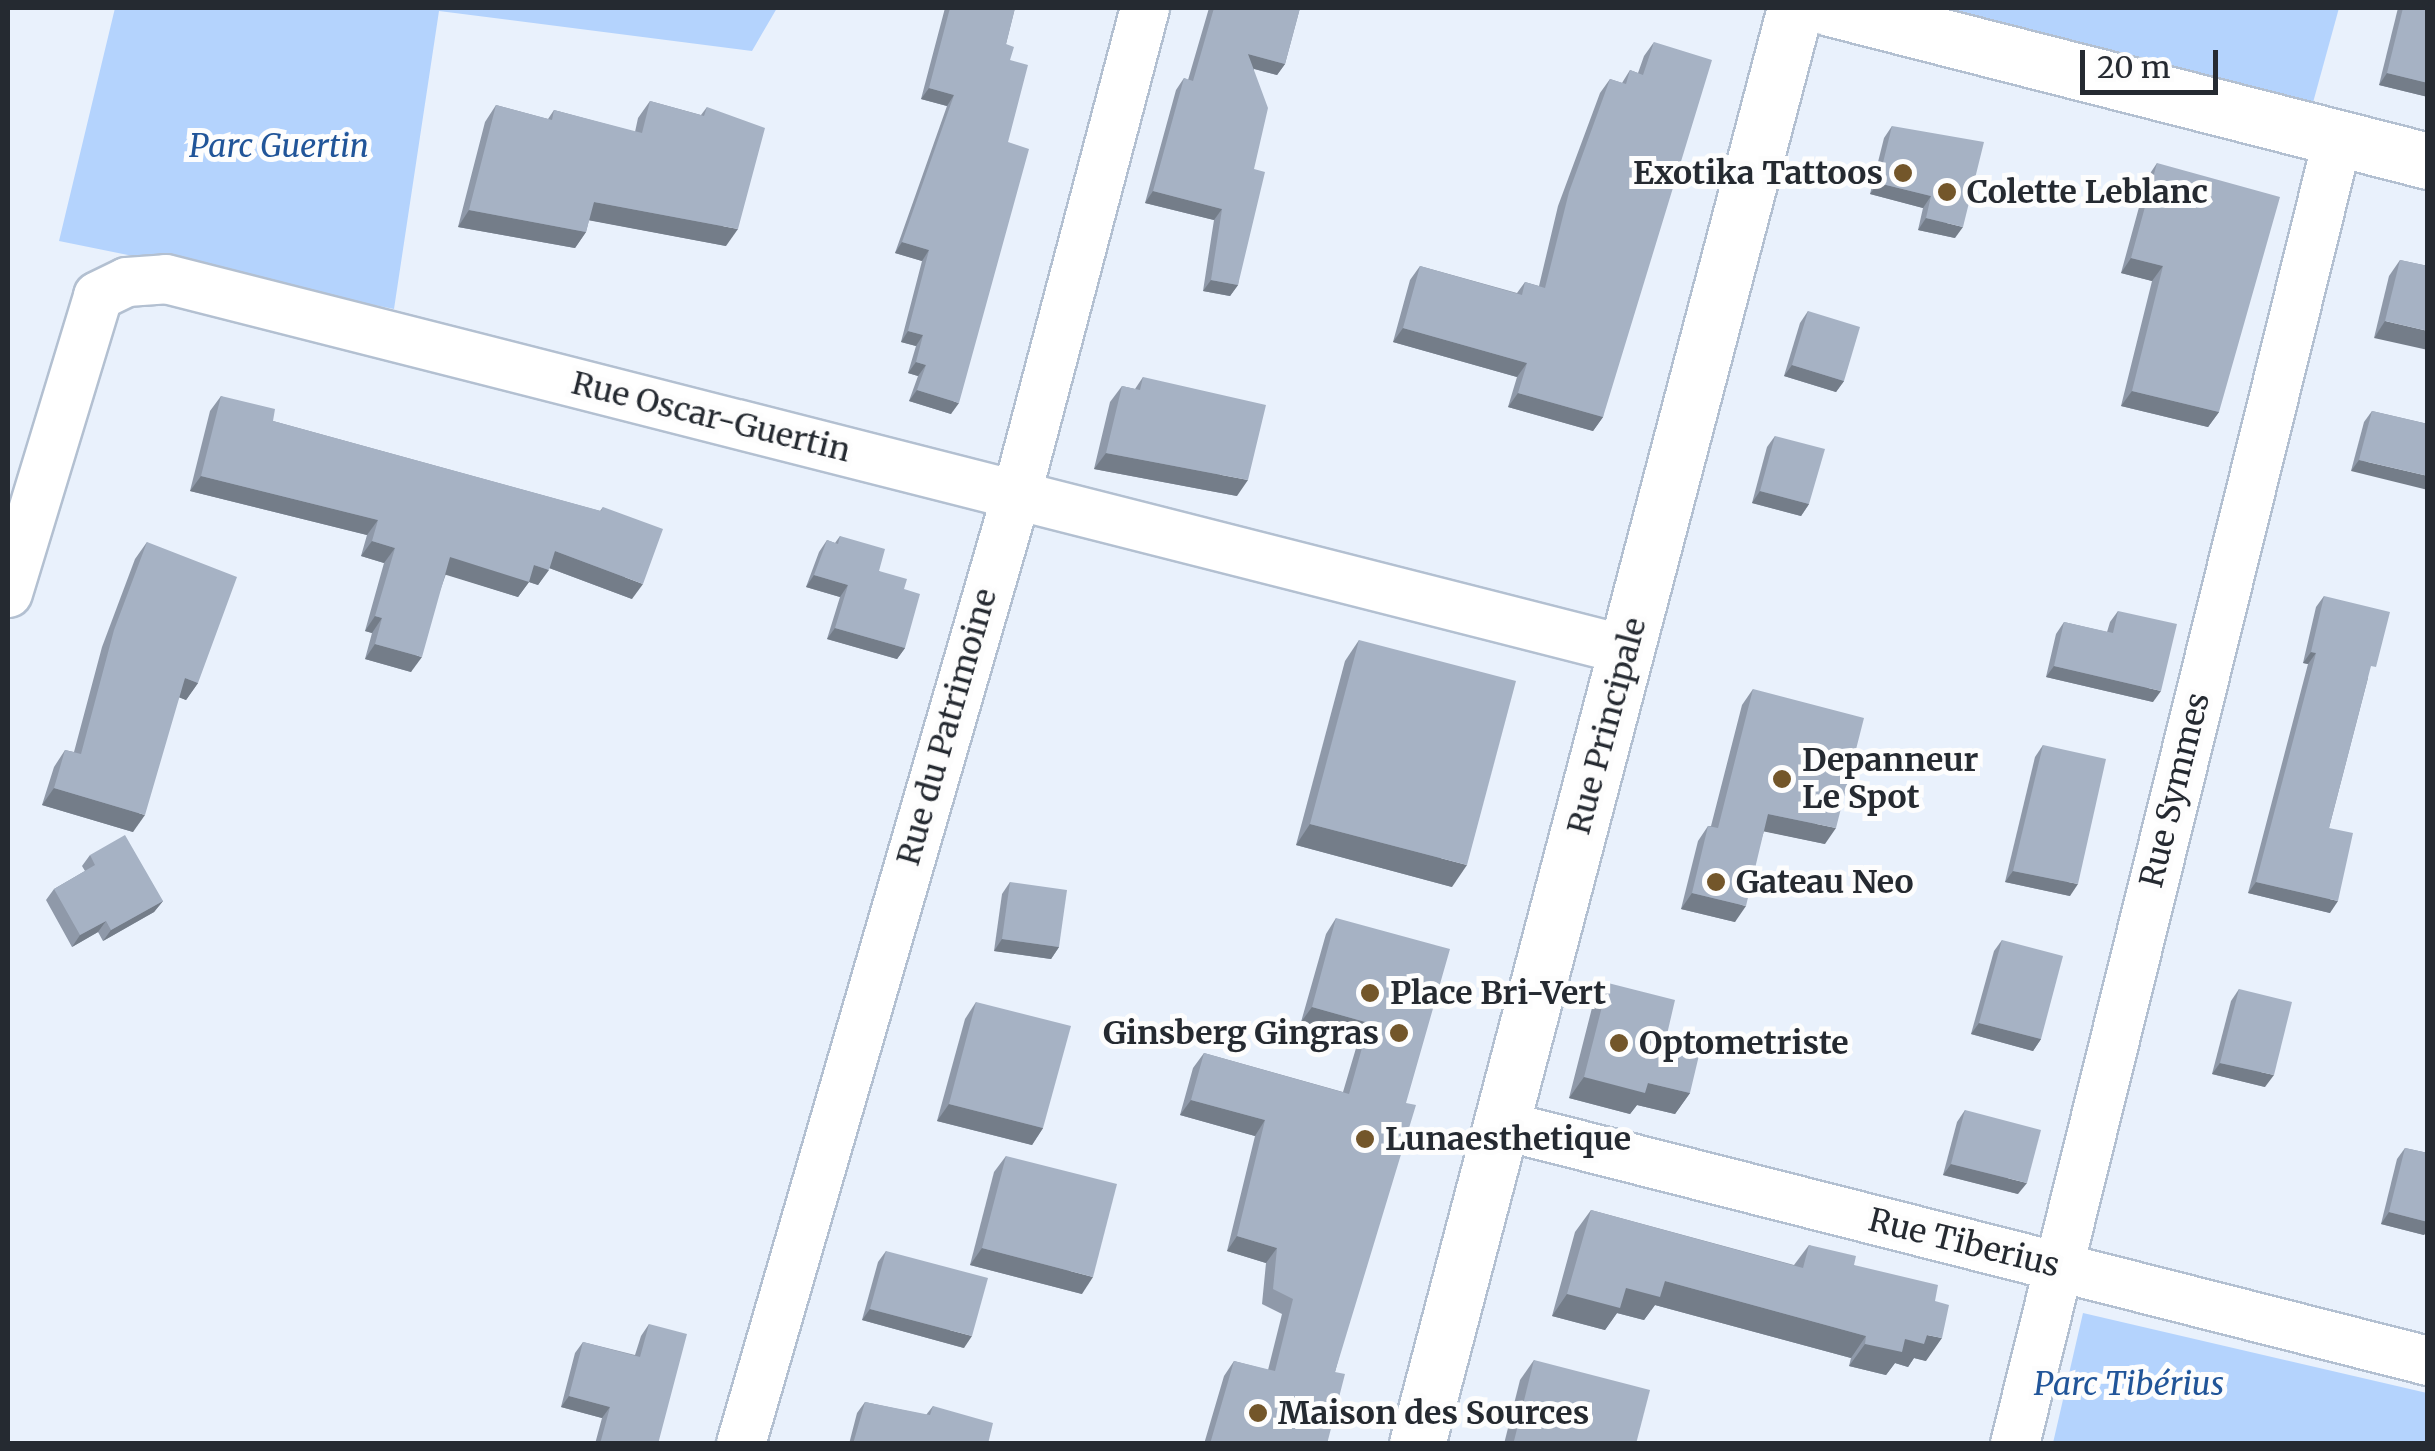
<!DOCTYPE html>
<meta charset="utf-8">
<style>
body{margin:0}
#map{position:relative;width:2435px;height:1451px;overflow:hidden;background:#e9f1fc;font-family:Merriweather,serif}
div>[style]{position:absolute}
.green>*{inset:0;background:#b4d3fd}
.roads{filter:drop-shadow(2px 0 #b3c0d1) drop-shadow(-2px 0 #b3c0d1) drop-shadow(0 2px #b3c0d1) drop-shadow(0 -2px #b3c0d1)}
.street>*{height:48px;margin:-24px;padding:0 24px;transform-origin:24px;border-radius:24px;background:#fff}
.secondary>*{height:55px;margin:-27.5px;padding:0 27.5px;transform-origin:27.5px;border-radius:27.5px;background:#fff}
.wall>*{inset:0;background:#8f99a9}
.shaded-wall>*{inset:0;background:#747d89}
.building>*{inset:0;background:#a6b2c4}
.dots>*{width:28px;height:28px;translate:-50% -50%;box-sizing:border-box;border:5px solid #fdfdfd;border-radius:50%}
span{translate:-50% -50%;white-space:nowrap;text-align:center;line-height:1.15;-webkit-text-stroke:10px #fdfdfd;paint-order:stroke}
.park-label{font-size:32px;color:#215599;font-style:italic}
.poi-label{font-size:32px;color:#252a31;font-weight:700}
.right{translate:-100% -50%;text-align:right}
.left{translate:0 -50%;text-align:left}
.street-label{font-size:32px;color:#252a31}
.frame{position:absolute;inset:0;border:10px solid #252a31;pointer-events:none}
.scale{position:absolute;left:2080px;top:50px;width:138px;height:45px;box-sizing:border-box;border:5px solid #252a31;border-top:0;padding-left:12px;font-size:30px;line-height:35px;white-space:nowrap;color:#252a31;-webkit-text-stroke:8px #fdfdfd;paint-order:stroke}
</style>
<div id="map">
<div class="green">
<i style="clip-path:polygon(115px 8px,777px 8px,752px 51px,439px 11px,394px 309px,59px 241px)"></i>
<i style="clip-path:polygon(1830px 8px,2339px 8px,2306px 128px)"></i>
<i style="clip-path:polygon(2083px 1313px,2427px 1393px,2427px 1443px,2053px 1443px)"></i>
</div>
<div class="roads">
<div class="street">
<i style="left:8px;top:593px;width:310px;rotate:-73.1deg"></i>
<i style="left:98px;top:296px;width:32px;rotate:-26deg"></i>
<i style="left:127px;top:282px;width:39px;rotate:-4deg"></i>
<i style="left:166px;top:279px;width:1506px;rotate:14.26deg"></i>
<i style="left:1501px;top:1125px;width:957px;rotate:14.28deg"></i>
<i style="left:741px;top:1444px;width:986px;rotate:-73.81deg"></i>
<i style="left:1016px;top:497px;width:506px;rotate:-75.22deg"></i>
<i style="left:2015px;top:1444px;width:1345px;rotate:-76.11deg"></i>
</div>
<div class="secondary">
<i style="left:1830px;top:8px;width:617px;rotate:14.35deg"></i>
<i style="left:1417px;top:1444px;width:1485px;rotate:-75.25deg"></i>
</div>
</div>
<div class="wall">
<i style="clip-path:polygon(945px 8px,1015px 8px,1006px 44px,1010px 60px,1008px 142px,951px 414px,909px 401px,918px 376px,908px 373px,916px 346px,901px 342px,922px 261px,895px 253px,947px 106px,921px 99px)"></i>
<i style="clip-path:polygon(1209px 8px,1300px 8px,1285px 64px,1277px 75px,1254px 69px,1254px 169px,1238px 285px,1230px 296px,1203px 291px,1214px 220px,1145px 203px,1176px 90px,1184px 78px,1188px 80px)"></i>
<i style="clip-path:polygon(2398px 8px,2428px 8px,2428px 97px,2379px 85px)"></i>
<i style="clip-path:polygon(1654px 42px,1603px 417px,1593px 431px,1508px 407px,1517px 377px,1393px 342px,1410px 280px,1420px 266px,1517px 293px,1525px 282px,1539px 286px,1558px 206px,1600px 93px,1610px 79px,1622px 83px,1630px 70px,1638px 73px,1644px 56px)"></i>
<i style="clip-path:polygon(650px 101px,701px 115px,707px 107px,726px 246px,589px 220px,586px 232px,575px 248px,458px 227px,485px 122px,496px 105px,548px 119px,554px 110px,635px 132px,638px 118px)"></i>
<i style="clip-path:polygon(1892px 126px,1955px 238px,1918px 230px,1923px 208px,1870px 194px,1884px 138px)"></i>
<i style="clip-path:polygon(2157px 163px,2219px 412px,2208px 427px,2121px 406px,2152px 281px,2121px 273px,2147px 178px)"></i>
<i style="clip-path:polygon(2400px 260px,2428px 266px,2374px 338px,2389px 276px)"></i>
<i style="clip-path:polygon(1808px 311px,1844px 381px,1836px 392px,1784px 376px,1800px 323px)"></i>
<i style="clip-path:polygon(1143px 377px,1237px 496px,1094px 469px,1110px 402px,1122px 386px,1135px 389px)"></i>
<i style="clip-path:polygon(221px 396px,273px 421px,600px 511px,603px 507px,632px 599px,549px 568px,538px 585px,529px 582px,518px 597px,446px 574px,411px 672px,365px 659px,372px 633px,365px 631px,384px 563px,361px 556px,367px 535px,190px 491px,210px 411px)"></i>
<i style="clip-path:polygon(2372px 411px,2428px 424px,2351px 471px,2364px 422px)"></i>
<i style="clip-path:polygon(1775px 436px,1809px 504px,1801px 516px,1752px 503px,1767px 447px)"></i>
<i style="clip-path:polygon(840px 536px,879px 571px,904px 589px,905px 648px,897px 659px,827px 639px,840px 597px,806px 587px,819px 552px,827px 540px,835px 543px)"></i>
<i style="clip-path:polygon(147px 542px,198px 683px,186px 700px,179px 697px,133px 832px,42px 805px,54px 767px,65px 750px,74px 752px,102px 647px,135px 559px)"></i>
<i style="clip-path:polygon(2324px 596px,2368px 678px,2329px 828px,2330px 913px,2248px 893px,2308px 664px,2303px 663px,2316px 607px)"></i>
<i style="clip-path:polygon(2118px 611px,2153px 702px,2046px 677px,2056px 634px,2064px 622px,2107px 632px,2110px 622px)"></i>
<i style="clip-path:polygon(1359px 640px,1452px 887px,1296px 845px,1345px 661px)"></i>
<i style="clip-path:polygon(1753px 689px,1825px 844px,1764px 831px,1735px 922px,1681px 909px,1698px 841px,1708px 826px,1711px 826px,1742px 705px)"></i>
<i style="clip-path:polygon(2043px 745px,2070px 896px,2005px 882px,2035px 757px)"></i>
<i style="clip-path:polygon(90px 855px,163px 901px,154px 912px,103px 941px,98px 932px,72px 947px,46px 900px,54px 889px,85px 871px,82px 866px)"></i>
<i style="clip-path:polygon(1010px 882px,1059px 947px,1051px 959px,994px 951px,1002px 894px)"></i>
<i style="clip-path:polygon(1336px 918px,1406px 1103px,1335px 1372px,1327px 1444px,1204px 1444px,1224px 1376px,1234px 1361px,1268px 1370px,1282px 1314px,1262px 1304px,1266px 1263px,1227px 1251px,1255px 1136px,1180px 1115px,1193px 1068px,1204px 1053px,1343px 1092px,1359px 1038px,1301px 1022px,1326px 934px)"></i>
<i style="clip-path:polygon(2002px 940px,2041px 1039px,2033px 1051px,1971px 1034px,1994px 951px)"></i>
<i style="clip-path:polygon(1608px 983px,1665px 1043px,1690px 1093px,1675px 1114px,1637px 1105px,1630px 1114px,1569px 1098px,1593px 1004px)"></i>
<i style="clip-path:polygon(2239px 989px,2265px 1087px,2212px 1074px,2231px 1001px)"></i>
<i style="clip-path:polygon(976px 1002px,1043px 1128px,1032px 1145px,937px 1121px,965px 1019px)"></i>
<i style="clip-path:polygon(1965px 1110px,2018px 1194px,1943px 1175px,1957px 1122px)"></i>
<i style="clip-path:polygon(2405px 1148px,2428px 1153px,2428px 1229px,2424px 1235px,2381px 1224px,2397px 1159px)"></i>
<i style="clip-path:polygon(1006px 1156px,1082px 1294px,970px 1265px,994px 1172px)"></i>
<i style="clip-path:polygon(1591px 1210px,1794px 1265px,1809px 1245px,1854px 1265px,1926px 1361px,1914px 1358px,1908px 1367px,1895px 1363px,1886px 1375px,1849px 1366px,1851px 1358px,1655px 1305px,1644px 1320px,1617px 1313px,1605px 1330px,1552px 1316px,1575px 1232px)"></i>
<i style="clip-path:polygon(886px 1251px,964px 1348px,862px 1320px,878px 1262px)"></i>
<i style="clip-path:polygon(649px 1324px,658px 1444px,595px 1444px,602px 1418px,561px 1407px,575px 1353px,583px 1342px,635px 1355px,641px 1336px)"></i>
<i style="clip-path:polygon(1534px 1360px,1636px 1444px,1504px 1444px,1520px 1380px)"></i>
<i style="clip-path:polygon(865px 1402px,926px 1415px,933px 1406px,988px 1444px,849px 1444px,857px 1413px)"></i>
</div>
<div class="shaded-wall">
<i style="clip-path:polygon(1248px 54px,1285px 64px,1277px 75px,1240px 65px)"></i>
<i style="clip-path:polygon(2387px 73px,2428px 83px,2428px 97px,2379px 85px)"></i>
<i style="clip-path:polygon(929px 88px,954px 95px,947px 106px,921px 99px)"></i>
<i style="clip-path:polygon(1878px 183px,1931px 196px,1923px 208px,1870px 194px)"></i>
<i style="clip-path:polygon(1153px 191px,1222px 209px,1214px 220px,1145px 203px)"></i>
<i style="clip-path:polygon(594px 202px,738px 229px,726px 246px,582px 219px)"></i>
<i style="clip-path:polygon(469px 210px,586px 232px,575px 248px,458px 227px)"></i>
<i style="clip-path:polygon(1926px 218px,1963px 227px,1955px 238px,1918px 230px)"></i>
<i style="clip-path:polygon(902px 242px,929px 250px,922px 261px,895px 253px)"></i>
<i style="clip-path:polygon(2131px 258px,2163px 266px,2152px 281px,2121px 273px)"></i>
<i style="clip-path:polygon(1211px 280px,1238px 285px,1230px 296px,1203px 291px)"></i>
<i style="clip-path:polygon(2385px 321px,2428px 331px,2428px 350px,2374px 338px)"></i>
<i style="clip-path:polygon(1403px 328px,1527px 363px,1517px 377px,1393px 342px)"></i>
<i style="clip-path:polygon(908px 331px,923px 335px,916px 346px,901px 342px)"></i>
<i style="clip-path:polygon(916px 362px,926px 365px,918px 376px,908px 373px)"></i>
<i style="clip-path:polygon(1792px 365px,1844px 381px,1836px 392px,1784px 376px)"></i>
<i style="clip-path:polygon(917px 390px,959px 403px,951px 414px,909px 401px)"></i>
<i style="clip-path:polygon(2132px 391px,2219px 412px,2208px 427px,2121px 406px)"></i>
<i style="clip-path:polygon(1518px 393px,1603px 417px,1593px 431px,1508px 407px)"></i>
<i style="clip-path:polygon(1106px 453px,1248px 480px,1237px 496px,1094px 469px)"></i>
<i style="clip-path:polygon(2359px 460px,2428px 476px,2428px 490px,2351px 471px)"></i>
<i style="clip-path:polygon(201px 476px,378px 520px,367px 535px,190px 491px)"></i>
<i style="clip-path:polygon(1760px 491px,1809px 504px,1801px 516px,1752px 503px)"></i>
<i style="clip-path:polygon(372px 541px,395px 548px,384px 563px,361px 556px)"></i>
<i style="clip-path:polygon(555px 551px,643px 584px,632px 599px,544px 566px)"></i>
<i style="clip-path:polygon(450px 557px,534px 565px,549px 570px,538px 585px,529px 582px,518px 597px,440px 573px)"></i>
<i style="clip-path:polygon(814px 575px,848px 585px,840px 597px,806px 587px)"></i>
<i style="clip-path:polygon(375px 616px,382px 618px,372px 633px,365px 631px)"></i>
<i style="clip-path:polygon(835px 628px,905px 648px,897px 659px,827px 639px)"></i>
<i style="clip-path:polygon(375px 644px,422px 657px,411px 672px,365px 659px)"></i>
<i style="clip-path:polygon(2311px 652px,2316px 653px,2308px 664px,2303px 663px)"></i>
<i style="clip-path:polygon(2054px 666px,2161px 691px,2153px 702px,2046px 677px)"></i>
<i style="clip-path:polygon(185px 678px,198px 683px,186px 700px,173px 695px)"></i>
<i style="clip-path:polygon(54px 788px,145px 815px,133px 832px,42px 805px)"></i>
<i style="clip-path:polygon(1768px 814px,1836px 828px,1825px 844px,1757px 830px)"></i>
<i style="clip-path:polygon(1310px 824px,1467px 865px,1452px 887px,1296px 845px)"></i>
<i style="clip-path:polygon(2013px 871px,2078px 884px,2070px 896px,2005px 882px)"></i>
<i style="clip-path:polygon(2256px 882px,2338px 901px,2330px 913px,2248px 893px)"></i>
<i style="clip-path:polygon(1692px 893px,1746px 906px,1735px 922px,1681px 909px)"></i>
<i style="clip-path:polygon(163px 901px,154px 912px,103px 941px,111px 930px)"></i>
<i style="clip-path:polygon(106px 921px,98px 932px,72px 947px,80px 935px)"></i>
<i style="clip-path:polygon(1002px 939px,1059px 947px,1051px 959px,994px 951px)"></i>
<i style="clip-path:polygon(1312px 1007px,1369px 1023px,1359px 1038px,1301px 1022px)"></i>
<i style="clip-path:polygon(1979px 1023px,2041px 1039px,2033px 1051px,1971px 1034px)"></i>
<i style="clip-path:polygon(2220px 1063px,2274px 1075px,2265px 1087px,2212px 1074px)"></i>
<i style="clip-path:polygon(1584px 1077px,1648px 1083px,1690px 1093px,1675px 1114px,1637px 1105px,1630px 1114px,1569px 1098px)"></i>
<i style="clip-path:polygon(1191px 1100px,1265px 1120px,1255px 1136px,1180px 1115px)"></i>
<i style="clip-path:polygon(949px 1104px,1043px 1128px,1032px 1145px,937px 1121px)"></i>
<i style="clip-path:polygon(1951px 1164px,2027px 1183px,2018px 1194px,1943px 1175px)"></i>
<i style="clip-path:polygon(2389px 1212px,2428px 1222px,2428px 1229px,2424px 1235px,2381px 1224px)"></i>
<i style="clip-path:polygon(1237px 1236px,1277px 1248px,1266px 1263px,1227px 1251px)"></i>
<i style="clip-path:polygon(982px 1248px,1093px 1277px,1082px 1294px,970px 1265px)"></i>
<i style="clip-path:polygon(1665px 1281px,1866px 1336px,1851px 1358px,1655px 1305px,1644px 1320px,1617px 1313px,1605px 1330px,1552px 1316px,1567px 1294px,1626px 1288px)"></i>
<i style="clip-path:polygon(870px 1309px,972px 1336px,964px 1348px,862px 1320px)"></i>
<i style="clip-path:polygon(1927px 1335px,1942px 1338px,1926px 1361px,1914px 1358px,1908px 1367px,1895px 1363px,1886px 1375px,1849px 1366px,1865px 1344px,1905px 1339px)"></i>
<i style="clip-path:polygon(569px 1396px,610px 1407px,602px 1418px,561px 1407px)"></i>
</div>
<div class="building">
<i style="clip-path:polygon(950px 8px,1015px 8px,1006px 44px,1014px 47px,1010px 60px,1028px 65px,1008px 142px,1029px 149px,959px 403px,917px 390px,926px 365px,916px 362px,923px 335px,908px 331px,929px 250px,902px 242px,954px 95px,929px 88px)"></i>
<i style="clip-path:polygon(1214px 8px,1300px 8px,1285px 64px,1248px 54px,1268px 108px,1254px 169px,1265px 172px,1238px 285px,1211px 280px,1222px 209px,1153px 191px,1184px 78px,1193px 81px)"></i>
<i style="clip-path:polygon(2403px 8px,2428px 8px,2428px 83px,2387px 73px)"></i>
<i style="clip-path:polygon(1654px 42px,1712px 60px,1603px 417px,1518px 393px,1527px 363px,1403px 328px,1420px 266px,1522px 295px,1525px 282px,1545px 288px,1569px 192px,1610px 79px,1626px 84px,1630px 70px,1643px 75px)"></i>
<i style="clip-path:polygon(650px 101px,704px 116px,707px 107px,765px 128px,738px 229px,594px 202px,586px 232px,469px 210px,496px 105px,552px 120px,554px 110px,642px 133px)"></i>
<i style="clip-path:polygon(1892px 126px,1984px 142px,1963px 227px,1926px 218px,1931px 196px,1878px 183px)"></i>
<i style="clip-path:polygon(2157px 163px,2280px 197px,2219px 412px,2132px 391px,2163px 266px,2131px 258px)"></i>
<i style="clip-path:polygon(2400px 260px,2428px 266px,2428px 331px,2385px 321px)"></i>
<i style="clip-path:polygon(1808px 311px,1860px 327px,1844px 381px,1792px 365px)"></i>
<i style="clip-path:polygon(1143px 377px,1266px 405px,1248px 480px,1106px 453px,1122px 386px,1140px 390px)"></i>
<i style="clip-path:polygon(221px 396px,275px 409px,273px 421px,601px 511px,603px 507px,663px 529px,643px 584px,555px 551px,549px 570px,534px 565px,529px 582px,450px 557px,422px 657px,375px 644px,382px 618px,375px 616px,395px 548px,372px 541px,378px 520px,201px 476px)"></i>
<i style="clip-path:polygon(2372px 411px,2428px 424px,2428px 476px,2359px 460px)"></i>
<i style="clip-path:polygon(1775px 436px,1825px 449px,1809px 504px,1760px 491px)"></i>
<i style="clip-path:polygon(840px 536px,885px 549px,879px 571px,907px 579px,904px 589px,920px 594px,905px 648px,835px 628px,848px 585px,814px 575px,827px 540px,838px 544px)"></i>
<i style="clip-path:polygon(147px 542px,237px 577px,198px 683px,185px 678px,145px 815px,54px 788px,65px 750px,81px 754px,114px 630px)"></i>
<i style="clip-path:polygon(2324px 596px,2390px 612px,2376px 667px,2371px 666px,2329px 828px,2353px 833px,2338px 901px,2256px 882px,2316px 653px,2311px 652px)"></i>
<i style="clip-path:polygon(2118px 611px,2177px 624px,2161px 691px,2054px 666px,2064px 622px,2113px 633px)"></i>
<i style="clip-path:polygon(1359px 640px,1516px 681px,1467px 865px,1310px 824px)"></i>
<i style="clip-path:polygon(1753px 689px,1864px 718px,1836px 828px,1768px 814px,1746px 906px,1692px 893px,1708px 826px,1718px 828px)"></i>
<i style="clip-path:polygon(2043px 745px,2106px 759px,2078px 884px,2013px 871px)"></i>
<i style="clip-path:polygon(125px 835px,163px 901px,111px 930px,106px 921px,80px 935px,54px 889px,95px 865px,90px 855px)"></i>
<i style="clip-path:polygon(1010px 882px,1067px 890px,1059px 947px,1002px 939px)"></i>
<i style="clip-path:polygon(1336px 918px,1450px 949px,1406px 1103px,1416px 1105px,1335px 1372px,1345px 1374px,1327px 1444px,1210px 1444px,1234px 1361px,1275px 1371px,1293px 1299px,1273px 1289px,1277px 1248px,1237px 1236px,1265px 1120px,1191px 1100px,1204px 1053px,1349px 1094px,1369px 1023px,1312px 1007px)"></i>
<i style="clip-path:polygon(2002px 940px,2063px 956px,2041px 1039px,1979px 1023px)"></i>
<i style="clip-path:polygon(1608px 983px,1675px 1000px,1665px 1043px,1700px 1051px,1690px 1093px,1648px 1083px,1645px 1093px,1584px 1077px)"></i>
<i style="clip-path:polygon(2239px 989px,2292px 1002px,2274px 1075px,2220px 1063px)"></i>
<i style="clip-path:polygon(976px 1002px,1071px 1026px,1043px 1128px,949px 1104px)"></i>
<i style="clip-path:polygon(1965px 1110px,2041px 1130px,2027px 1183px,1951px 1164px)"></i>
<i style="clip-path:polygon(2405px 1148px,2428px 1153px,2428px 1222px,2389px 1212px)"></i>
<i style="clip-path:polygon(1006px 1156px,1117px 1184px,1093px 1277px,982px 1248px)"></i>
<i style="clip-path:polygon(1591px 1210px,1803px 1268px,1809px 1245px,1856px 1256px,1854px 1265px,1938px 1285px,1935px 1301px,1949px 1305px,1942px 1338px,1927px 1335px,1924px 1344px,1905px 1339px,1902px 1352px,1865px 1344px,1866px 1336px,1665px 1281px,1660px 1297px,1626px 1288px,1620px 1308px,1567px 1294px)"></i>
<i style="clip-path:polygon(886px 1251px,988px 1278px,972px 1336px,870px 1309px)"></i>
<i style="clip-path:polygon(649px 1324px,687px 1334px,658px 1444px,600px 1444px,610px 1407px,569px 1396px,583px 1342px,640px 1357px)"></i>
<i style="clip-path:polygon(1534px 1360px,1650px 1390px,1636px 1444px,1522px 1444px,1514px 1441px)"></i>
<i style="clip-path:polygon(865px 1402px,930px 1415px,933px 1406px,993px 1423px,988px 1444px,853px 1444px)"></i>
</div>
<div class="dots">
<i style="left:1903px;top:173px;background:#73562a"></i>
<i style="left:1947px;top:192px;background:#73562a"></i>
<i style="left:1782px;top:779px;background:#73562a"></i>
<i style="left:1716px;top:882px;background:#73562a"></i>
<i style="left:1370px;top:993px;background:#73562a"></i>
<i style="left:1399px;top:1033px;background:#73562a"></i>
<i style="left:1619px;top:1043px;background:#73562a"></i>
<i style="left:1365px;top:1139px;background:#73562a"></i>
<i style="left:1258px;top:1413px;background:#73562a"></i>
</div>
<div class="park-label">
<span style="left:279px;top:146px">Parc Guertin</span>
<span style="left:2129px;top:1384px">Parc Tibérius</span>
</div>
<div class="poi-label">
<span class="right" style="left:1883px;top:173px">Exotika Tattoos</span>
<span class="left" style="left:1967px;top:192px">Colette Leblanc</span>
<span class="left" style="left:1802px;top:779px">Depanneur<br>Le Spot</span>
<span class="left" style="left:1736px;top:882px">Gateau Neo</span>
<span class="left" style="left:1390px;top:993px">Place Bri-Vert</span>
<span class="right" style="left:1379px;top:1033px">Ginsberg Gingras</span>
<span class="left" style="left:1639px;top:1043px">Optometriste</span>
<span class="left" style="left:1385px;top:1139px">Lunaesthetique</span>
<span class="left" style="left:1278px;top:1413px">Maison des Sources</span>
</div>
<div class="street-label">
<span style="left:711px;top:417px;rotate:14deg">Rue Oscar-Guertin</span>
<span style="left:1607px;top:726px;rotate:-75deg">Rue Principale</span>
<span style="left:947px;top:727px;rotate:-74deg">Rue du Patrimoine</span>
<span style="left:2175px;top:790px;rotate:-76deg">Rue Symmes</span>
<span style="left:1964px;top:1243px;rotate:14deg">Rue Tiberius</span>
</div>
<div class="frame"></div>
<div class="scale">20 m</div>
</div>
